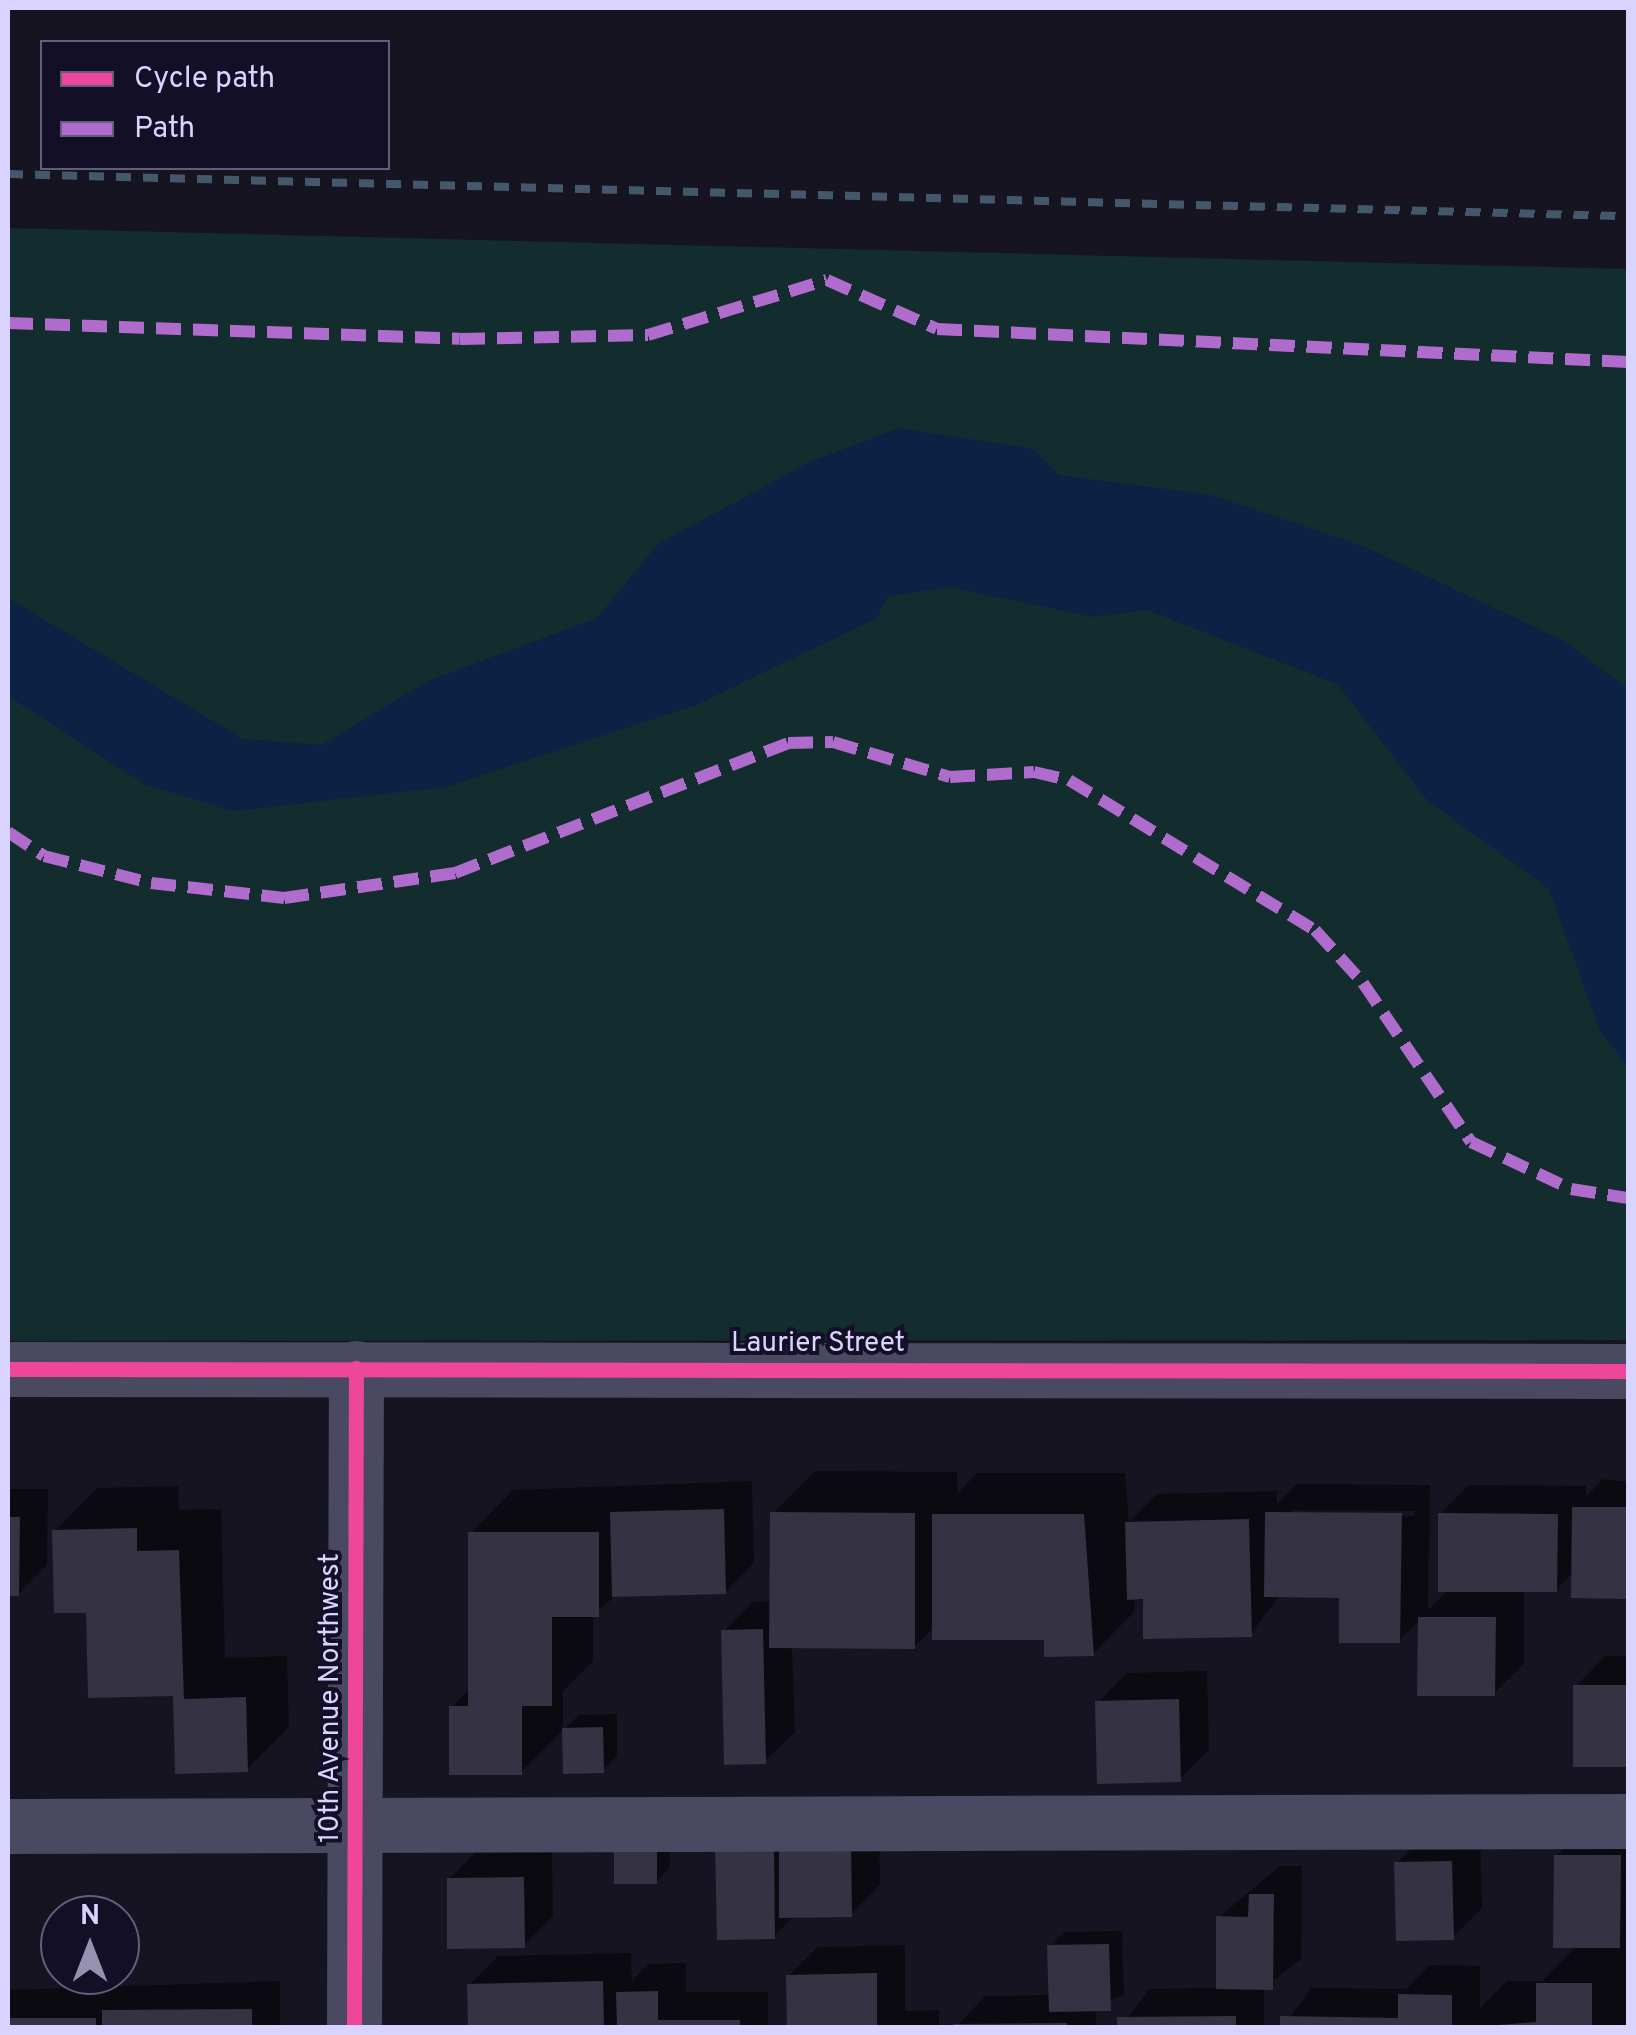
<!DOCTYPE html>
<style>
body{margin:0}
#map{position:relative;width:1636px;height:2035px;overflow:hidden;background:#161421;font-family:Overpass,sans-serif}
div>[style]{position:absolute}
.green>*{inset:0;background:#132c2d}
.water>*{inset:0;background:#0d2144}
.shadow>*{inset:0;background:#0007}
.building>*{inset:0;background:#343243}
.minor>*{height:55px;margin:-27.5px;padding:0 27.5px;transform-origin:27.5px;border-radius:27.5px;background:#4a4962}
.rail>*{height:8px;margin-top:-4px;transform-origin:0;background:repeating-linear-gradient(90deg,#43596b 0 15px,transparent 0 27px)}
.quiet>*{height:12px;margin-top:-6px;transform-origin:0;background:repeating-linear-gradient(90deg,#b06ccc 0 25px,transparent 0 37px)}
.cycleway>*{height:15px;margin:-7.5px;padding:0 7.5px;transform-origin:7.5px;border-radius:7.5px;background:#ed469a}
span{translate:-50% -50%;white-space:nowrap;text-align:center;line-height:1.15;-webkit-text-stroke:8px #130f26;paint-order:stroke}
.street-label{font-size:28px;color:#d9d4ff}
.frame{position:absolute;inset:0;border:10px solid #d9d4ff;pointer-events:none}
.legend{position:absolute;left:40px;top:40px;width:350px;height:130px;box-sizing:border-box;background:#130f26;border:2px solid #625e7d;margin:0;padding:12px 18px;list-style:none;font-size:30px;color:#d9d4ff}
.legend li{display:flex;align-items:center;gap:20px;height:50px}
.legend b{width:50px;border:2px solid #625e7d}
.north{position:absolute;left:40px;top:1895px;width:100px;height:100px;box-sizing:border-box;background:#130f26;border:2px solid #625e7d;border-radius:50%;rotate:0deg;font-size:28px;font-weight:700;line-height:40px;text-align:center;color:#d9d4ff}
.north::after{content:'';display:block;margin:auto;width:35px;height:45px;background:#9591b1;clip-path:polygon(50% 0,100% 100%,50% 72%,0 100%)}
</style>
<div id="map">
<div class="green">
<i style="clip-path:polygon(8px 228px,1628px 269px,1628px 1340px,8px 1341px)"></i>
</div>
<div class="water">
<i style="clip-path:polygon(899px 428px,1033px 449px,1059px 475px,1211px 495px,1363px 546px,1564px 641px,1628px 689px,1628px 1066px,1600px 1031px,1549px 889px,1427px 800px,1337px 684px,1147px 610px,1093px 617px,948px 587px,887px 597px,877px 618px,696px 705px,446px 787px,234px 811px,146px 785px,8px 696px,8px 598px,243px 739px,322px 745px,428px 681px,597px 618px,658px 544px,810px 462px)"></i>
</div>
<div class="shadow">
<i style="clip-path:polygon(evenodd,815px 1471px,957px 1472px,957px 1494px,977px 1473px,1125px 1473px,1129px 1522px,1157px 1494px,1277px 1491px,1277px 1504px,1297px 1484px,1430px 1485px,1428px 1610px,1448px 1590px,1440px 1514px,1469px 1485px,1586px 1486px,1586px 1497px,1603px 1479px,1628px 1482px,1628px 1596px,1574px 1596px,1574px 1572px,1556px 1590px,1524px 1590px,1524px 1664px,1494px 1693px,1420px 1620px,1399px 1640px,1342px 1596px,1280px 1595px,1251px 1634px,1134px 1598px,1135px 1611px,1093px 1654px,1046px 1637px,935px 1626px,914px 1647px,792px 1646px,795px 1732px,765px 1761px,724px 1631px,753px 1602px,772px 1601px,773px 1513px,815px 1471px,1293px 1510px,1414px 1511px,1414px 1516px,1293px 1515px,1293px 1510px)"></i>
<i style="clip-path:polygon(752px 1481px,754px 1563px,725px 1592px,617px 1595px,593px 1614px,593px 1661px,563px 1691px,563px 1730px,521px 1772px,452px 1707px,471px 1688px,471px 1533px,513px 1490px)"></i>
<i style="clip-path:polygon(178px 1486px,179px 1510px,221px 1509px,225px 1658px,287px 1656px,289px 1727px,247px 1769px,89px 1610px,55px 1531px,97px 1488px)"></i>
<i style="clip-path:polygon(8px 1489px,48px 1489px,47px 1565px,18px 1594px,8px 1594px)"></i>
<i style="clip-path:polygon(1605px 1656px,1628px 1656px,1628px 1764px,1576px 1764px,1576px 1686px)"></i>
<i style="clip-path:polygon(1207px 1671px,1209px 1750px,1180px 1779px,1098px 1702px,1127px 1673px)"></i>
<i style="clip-path:polygon(617px 1714px,617px 1756px,603px 1770px,564px 1729px,579px 1715px)"></i>
<i style="clip-path:polygon(879px 1810px,880px 1885px,851px 1914px,795px 1915px,774px 1936px,747px 1814px)"></i>
<i style="clip-path:polygon(670px 1827px,670px 1867px,656px 1882px,616px 1882px)"></i>
<i style="clip-path:polygon(1585px 1827px,1628px 1827px,1628px 2028px,1282px 2028px,1311px 1988px,1406px 1989px,1430px 1965px,1480px 1966px,1480px 2008px,1507px 1981px,1542px 1981px,1578px 1945px,1556px 1856px)"></i>
<i style="clip-path:polygon(1480px 1833px,1482px 1908px,1453px 1937px,1397px 1863px,1426px 1834px)"></i>
<i style="clip-path:polygon(552px 1849px,553px 1916px,524px 1945px,449px 1879px,478px 1850px)"></i>
<i style="clip-path:polygon(1280px 1866px,1302px 1866px,1301px 1959px,1264px 1988px,1264px 2028px,1120px 2028px,1149px 1989px,1218px 1988px,1219px 1917px)"></i>
<i style="clip-path:polygon(1122px 1931px,1124px 1994px,1096px 2008px,1096px 2028px,955px 2028px,985px 1996px,1051px 1995px,1050px 1946px,1064px 1932px)"></i>
<i style="clip-path:polygon(905px 1945px,905px 2011px,939px 2010px,939px 2028px,789px 2028px,788px 1976px,818px 1947px)"></i>
<i style="clip-path:polygon(631px 1953px,632px 1981px,648px 1964px,686px 1963px,686px 1992px,768px 1992px,768px 2028px,470px 2028px,469px 1985px,498px 1956px)"></i>
<i style="clip-path:polygon(280px 1981px,280px 2028px,8px 2028px,8px 1990px)"></i>
</div>
<div class="building">
<i style="clip-path:polygon(1572px 1507px,1628px 1507px,1628px 1599px,1571px 1598px)"></i>
<i style="clip-path:polygon(724px 1509px,726px 1594px,612px 1597px,610px 1512px)"></i>
<i style="clip-path:polygon(770px 1512px,915px 1513px,915px 1649px,769px 1648px)"></i>
<i style="clip-path:polygon(1265px 1512px,1402px 1513px,1400px 1643px,1339px 1643px,1339px 1598px,1264px 1597px)"></i>
<i style="clip-path:polygon(1438px 1513px,1558px 1514px,1557px 1592px,1438px 1592px)"></i>
<i style="clip-path:polygon(932px 1514px,1084px 1514px,1094px 1656px,1044px 1657px,1044px 1640px,932px 1640px)"></i>
<i style="clip-path:polygon(8px 1517px,20px 1517px,19px 1596px,8px 1596px)"></i>
<i style="clip-path:polygon(1249px 1519px,1252px 1637px,1143px 1639px,1143px 1599px,1127px 1600px,1125px 1522px)"></i>
<i style="clip-path:polygon(137px 1528px,137px 1551px,179px 1550px,184px 1699px,246px 1697px,248px 1772px,175px 1774px,173px 1696px,88px 1698px,86px 1613px,54px 1613px,52px 1530px)"></i>
<i style="clip-path:polygon(468px 1532px,599px 1532px,599px 1617px,552px 1617px,552px 1706px,522px 1706px,522px 1775px,449px 1775px,449px 1706px,468px 1706px)"></i>
<i style="clip-path:polygon(1418px 1617px,1496px 1617px,1495px 1696px,1417px 1696px)"></i>
<i style="clip-path:polygon(763px 1629px,766px 1764px,724px 1765px,721px 1630px)"></i>
<i style="clip-path:polygon(1573px 1685px,1628px 1685px,1628px 1767px,1573px 1767px)"></i>
<i style="clip-path:polygon(1179px 1699px,1181px 1782px,1097px 1784px,1095px 1701px)"></i>
<i style="clip-path:polygon(603px 1727px,604px 1773px,563px 1774px,562px 1728px)"></i>
<i style="clip-path:polygon(851px 1839px,852px 1917px,779px 1918px,779px 1840px)"></i>
<i style="clip-path:polygon(614px 1841px,657px 1841px,657px 1884px,614px 1884px)"></i>
<i style="clip-path:polygon(774px 1842px,775px 1939px,717px 1940px,715px 1843px)"></i>
<i style="clip-path:polygon(1554px 1855px,1621px 1855px,1620px 1948px,1553px 1948px)"></i>
<i style="clip-path:polygon(1452px 1861px,1454px 1940px,1396px 1941px,1394px 1862px)"></i>
<i style="clip-path:polygon(524px 1877px,525px 1948px,447px 1949px,447px 1878px)"></i>
<i style="clip-path:polygon(1249px 1894px,1274px 1894px,1273px 1990px,1216px 1989px,1216px 1916px,1248px 1917px)"></i>
<i style="clip-path:polygon(1109px 1944px,1111px 2011px,1049px 2012px,1047px 1945px)"></i>
<i style="clip-path:polygon(877px 1973px,877px 2028px,787px 2028px,786px 1975px)"></i>
<i style="clip-path:polygon(603px 1981px,604px 2028px,468px 2028px,467px 1984px)"></i>
<i style="clip-path:polygon(1536px 1983px,1592px 1983px,1592px 2028px,1462px 2028px,1536px 2022px)"></i>
<i style="clip-path:polygon(658px 1991px,658px 2020px,740px 2020px,740px 2028px,617px 2028px,616px 1992px)"></i>
<i style="clip-path:polygon(1398px 1994px,1452px 1995px,1452px 2028px,1280px 2028px,1280px 2016px,1398px 2018px)"></i>
<i style="clip-path:polygon(252px 2009px,252px 2028px,102px 2028px,102px 2010px)"></i>
<i style="clip-path:polygon(1236px 2016px,1236px 2028px,1117px 2028px,1117px 2017px)"></i>
<i style="clip-path:polygon(8px 2018px,96px 2018px,96px 2028px,8px 2028px)"></i>
<i style="clip-path:polygon(1067px 2023px,1068px 2028px,953px 2028px,953px 2024px)"></i>
</div>
<div class="minor">
<i style="left:8px;top:1369px;width:1620px;rotate:0.07deg"></i>
<i style="left:8px;top:1826px;width:1620px;rotate:-0.18deg"></i>
<i style="left:354px;top:2028px;width:660px;rotate:-89.83deg"></i>
</div>
<div class="rail">
<i style="left:8px;top:174px;width:1621px;rotate:1.49deg"></i>
</div>
<div class="quiet">
<i style="left:8px;top:323px;width:452px;rotate:2deg"></i>
<i style="left:460px;top:339px;width:188px;rotate:-1.2deg"></i>
<i style="left:648px;top:335px;width:187px;rotate:-17.1deg"></i>
<i style="left:827px;top:280px;width:120px;rotate:24deg"></i>
<i style="left:937px;top:329px;width:692px;rotate:2.73deg"></i>
<i style="left:8px;top:832px;width:43px;rotate:33.7deg"></i>
<i style="left:44px;top:856px;width:110px;rotate:14.2deg"></i>
<i style="left:151px;top:883px;width:134px;rotate:6.4deg"></i>
<i style="left:284px;top:898px;width:173px;rotate:-8.3deg"></i>
<i style="left:455px;top:873px;width:357px;rotate:-21.3deg"></i>
<i style="left:788px;top:743px;width:45px;rotate:-1.3deg"></i>
<i style="left:833px;top:742px;width:122px;rotate:16.7deg"></i>
<i style="left:950px;top:777px;width:84px;rotate:-3.4deg"></i>
<i style="left:1034px;top:772px;width:36px;rotate:13deg"></i>
<i style="left:1069px;top:780px;width:288px;rotate:31.4deg"></i>
<i style="left:1315px;top:930px;width:72px;rotate:47.8deg"></i>
<i style="left:1363px;top:983px;width:192px;rotate:55.8deg"></i>
<i style="left:1471px;top:1142px;width:110px;rotate:25.2deg"></i>
<i style="left:1571px;top:1189px;width:58px;rotate:9deg"></i>
</div>
<div class="cycleway">
<i style="left:8px;top:1369px;width:1620px;rotate:0.07deg"></i>
<i style="left:354px;top:2028px;width:660px;rotate:-89.83deg"></i>
</div>
<div class="street-label">
<span style="left:818px;top:1344px">Laurier Street</span>
<span style="left:331px;top:1698px;rotate:-90deg">10th Avenue Northwest</span>
</div>
<div class="frame"></div>
<ul class="legend">
<li><b style="height:12px;background:#ed469a"></b>Cycle path</li>
<li><b style="height:12px;background:#b06ccc"></b>Path</li>
</ul>
<div class="north">N</div>
</div>
